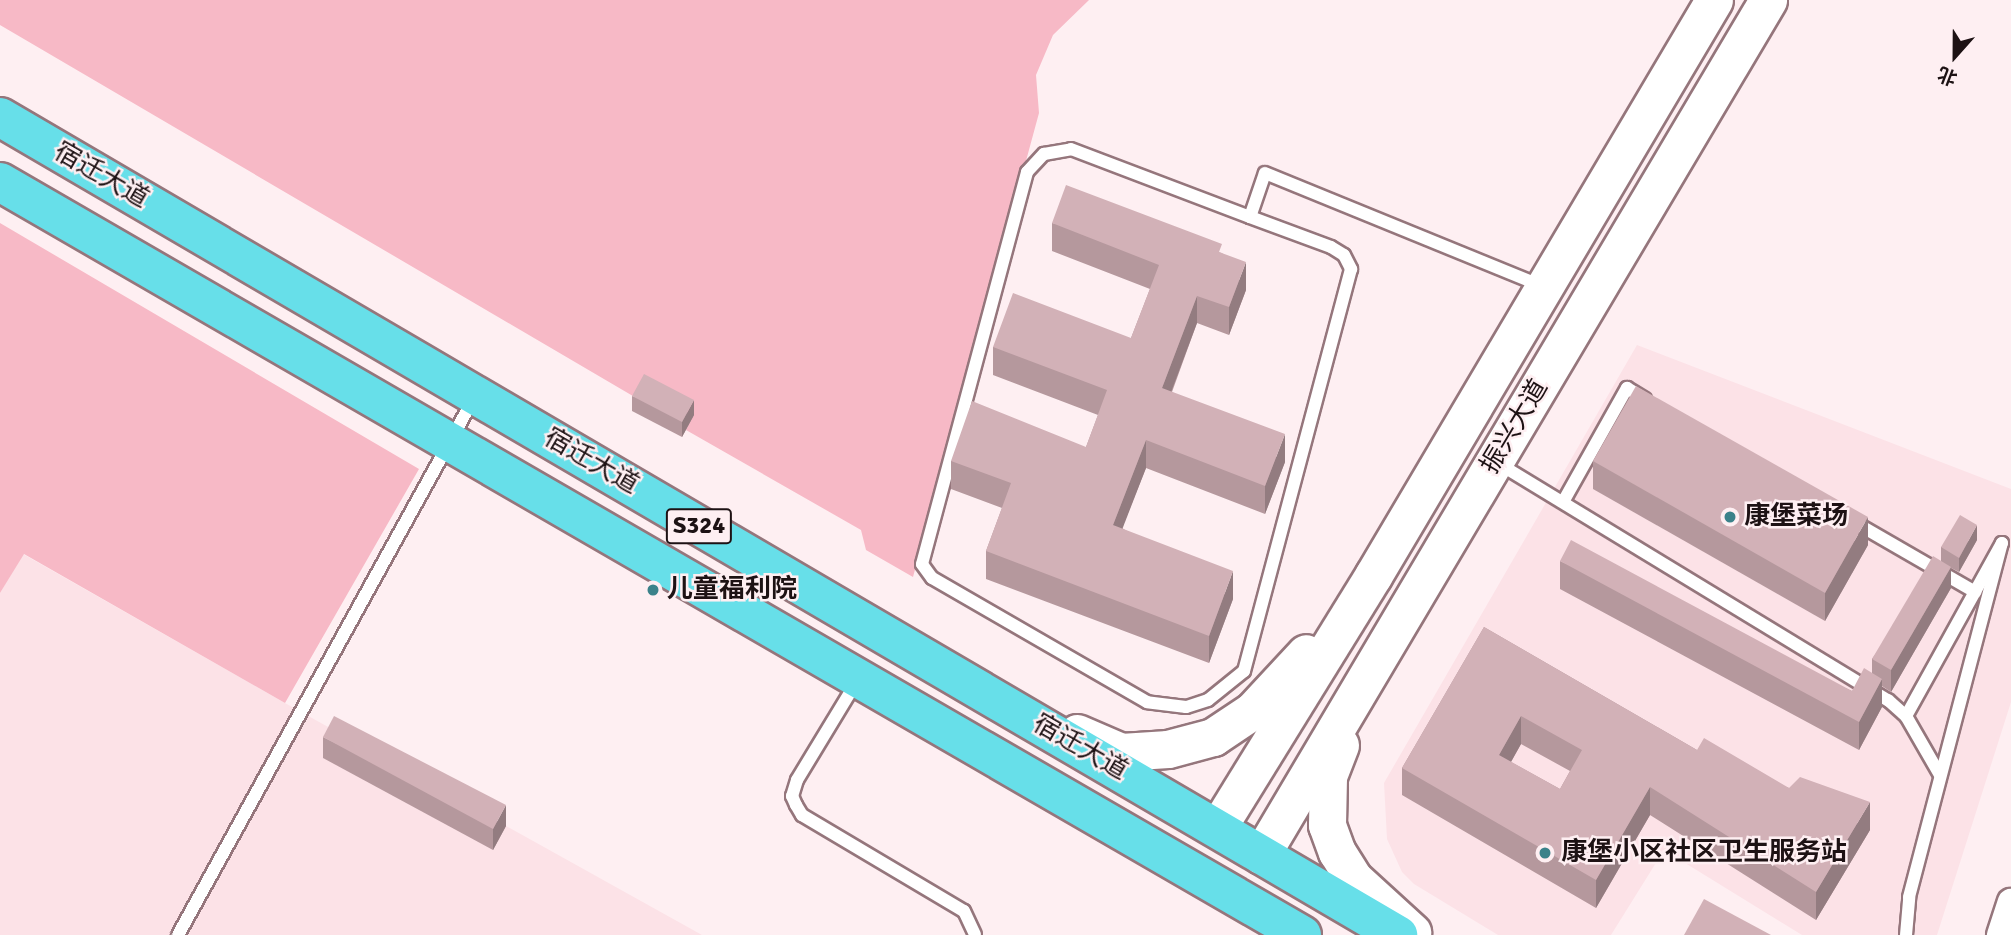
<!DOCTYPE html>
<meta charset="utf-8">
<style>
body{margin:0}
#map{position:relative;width:2011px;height:935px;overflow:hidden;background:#feeff2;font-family:Signika,"Noto Sans SC",sans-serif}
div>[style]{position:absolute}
.built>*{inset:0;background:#fce2e7}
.green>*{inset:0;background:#f7b9c6}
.roads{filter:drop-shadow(2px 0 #95767c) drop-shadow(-2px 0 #95767c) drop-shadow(0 2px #95767c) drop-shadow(0 -2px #95767c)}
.lane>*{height:12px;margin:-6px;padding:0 6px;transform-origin:6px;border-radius:6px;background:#fff}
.street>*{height:26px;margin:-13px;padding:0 13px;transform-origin:13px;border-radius:13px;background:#fff}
.secondary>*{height:37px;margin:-18.5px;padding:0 18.5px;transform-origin:18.5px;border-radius:18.5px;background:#fff}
.primary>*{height:38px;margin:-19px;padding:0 19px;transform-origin:19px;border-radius:19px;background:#67dfe9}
.wall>*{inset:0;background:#b5989d}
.shaded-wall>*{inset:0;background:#937c80}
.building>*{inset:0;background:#d2b1b7}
.dots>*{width:19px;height:19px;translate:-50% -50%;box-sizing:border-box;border:4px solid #feeff2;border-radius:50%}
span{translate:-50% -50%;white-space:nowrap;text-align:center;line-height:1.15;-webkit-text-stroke:5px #feeff2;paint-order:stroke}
.shield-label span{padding:2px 5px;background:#feeff2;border:2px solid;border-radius:5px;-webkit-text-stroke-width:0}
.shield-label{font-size:24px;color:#1d1214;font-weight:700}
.street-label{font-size:26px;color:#1d1214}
.poi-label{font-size:26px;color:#1d1214;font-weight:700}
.left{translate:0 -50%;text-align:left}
.north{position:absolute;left:1920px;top:21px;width:70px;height:70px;-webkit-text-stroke:5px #feeff2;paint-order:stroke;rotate:201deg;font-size:19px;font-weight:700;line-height:28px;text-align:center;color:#1d1214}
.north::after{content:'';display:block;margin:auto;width:24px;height:32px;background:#1d1214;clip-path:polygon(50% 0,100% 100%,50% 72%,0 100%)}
</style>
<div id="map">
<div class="built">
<i style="clip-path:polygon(1637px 345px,2011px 489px,2011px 702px,1937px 935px,1802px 935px,1664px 850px,1611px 935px,1498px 935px,1414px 884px,1402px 872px,1387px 839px,1384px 783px)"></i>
<i style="clip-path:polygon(23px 554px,285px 703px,702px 935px,0 935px,0 593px)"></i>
</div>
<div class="green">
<i style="clip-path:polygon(0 0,1089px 0,1053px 35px,1036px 75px,1039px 113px,913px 577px,866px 550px,861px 530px,686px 430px,693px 415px,638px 399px,0 25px)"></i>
<i style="clip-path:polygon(0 223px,419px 469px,285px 703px,24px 554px,0 593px)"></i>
</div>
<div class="roads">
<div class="lane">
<i style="left:1250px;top:217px;width:86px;rotate:20.3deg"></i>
<i style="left:1331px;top:247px;width:15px;rotate:32deg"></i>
<i style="left:1344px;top:255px;width:16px;rotate:63deg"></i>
<i style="left:1351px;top:269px;width:416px;rotate:104.9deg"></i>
<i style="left:1244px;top:671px;width:46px;rotate:141.1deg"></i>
<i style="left:1208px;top:700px;width:23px;rotate:162deg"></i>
<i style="left:1186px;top:707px;width:39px;rotate:-173deg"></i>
<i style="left:1147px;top:702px;width:248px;rotate:-150deg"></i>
<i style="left:932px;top:578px;width:17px;rotate:-126deg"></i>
<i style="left:922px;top:564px;width:406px;rotate:-75deg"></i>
<i style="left:1027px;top:172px;width:25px;rotate:-47deg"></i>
<i style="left:1044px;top:154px;width:27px;rotate:-10deg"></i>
<i style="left:1071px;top:149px;width:191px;rotate:20.8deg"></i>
<i style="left:1250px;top:217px;width:46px;rotate:-71.2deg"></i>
<i style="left:1265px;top:173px;width:299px;rotate:22.2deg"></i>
<i style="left:1496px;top:462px;width:459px;rotate:31.3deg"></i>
<i style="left:1888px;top:700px;width:24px;rotate:42deg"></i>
<i style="left:1563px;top:502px;width:131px;rotate:-60.7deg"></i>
<i style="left:1627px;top:388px;width:21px;rotate:31deg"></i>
<i style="left:1854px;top:522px;width:140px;rotate:30deg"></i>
<i style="left:857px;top:681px;width:116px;rotate:121.2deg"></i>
<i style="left:797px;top:780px;width:17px;rotate:107deg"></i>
<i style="left:792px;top:796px;width:10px;rotate:66deg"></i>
<i style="left:796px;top:805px;width:12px;rotate:59deg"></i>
<i style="left:802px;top:815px;width:188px;rotate:30.7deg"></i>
<i style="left:964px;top:911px;width:26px;rotate:65deg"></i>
<i style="left:178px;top:935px;width:613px;rotate:-61.14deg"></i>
<i style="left:1906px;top:935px;width:38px;rotate:-85deg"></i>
<i style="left:1909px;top:897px;width:366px;rotate:-75.3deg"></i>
<i style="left:2002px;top:543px;width:198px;rotate:119deg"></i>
<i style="left:1906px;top:716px;width:68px;rotate:60deg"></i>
</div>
<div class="street">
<i style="left:2000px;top:935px;width:35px;rotate:-72deg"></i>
</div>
<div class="secondary">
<i style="left:1077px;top:733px;width:48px;rotate:23.4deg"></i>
<i style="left:1121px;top:752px;width:47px;rotate:-3.7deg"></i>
<i style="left:1168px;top:749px;width:47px;rotate:-14.9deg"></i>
<i style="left:1213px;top:737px;width:47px;rotate:-33.7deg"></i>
<i style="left:1252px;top:711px;width:79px;rotate:-47deg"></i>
<i style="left:1340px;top:745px;width:34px;rotate:111deg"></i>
<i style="left:1328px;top:777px;width:48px;rotate:91.2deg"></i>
<i style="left:1327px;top:825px;width:29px;rotate:70deg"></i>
<i style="left:1337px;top:852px;width:32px;rotate:58deg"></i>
<i style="left:1354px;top:879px;width:79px;rotate:42.4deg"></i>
<i style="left:1218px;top:827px;width:295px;rotate:-58.3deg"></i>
<i style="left:1373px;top:576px;width:669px;rotate:-59.37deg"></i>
<i style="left:1261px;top:855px;width:994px;rotate:-59.33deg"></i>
</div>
<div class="primary">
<i style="left:0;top:117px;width:1620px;rotate:30.33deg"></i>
<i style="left:0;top:182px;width:1504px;rotate:30.04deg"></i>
</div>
</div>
<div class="wall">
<i style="clip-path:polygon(1052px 223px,1222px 253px,1246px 290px,1229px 335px,1197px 323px,1172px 392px,1285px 462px,1265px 514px,1146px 468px,1122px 528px,1233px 599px,1209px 663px,986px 579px,986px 551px,1002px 508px,951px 489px,951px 461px,1086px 447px,1098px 415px,993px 375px,993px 347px,1131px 338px,1150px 289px,1052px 251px)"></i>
<i style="clip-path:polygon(632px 396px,694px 415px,682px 437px,632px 411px)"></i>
<i style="clip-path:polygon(1593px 461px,1868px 545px,1825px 621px,1593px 489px)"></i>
<i style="clip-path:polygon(1977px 540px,1959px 572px,1951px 568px,1951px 588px,1891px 692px,1882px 686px,1882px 707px,1859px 750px,1560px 589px,1560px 561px,1852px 691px,1872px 673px,1872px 659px,1941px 561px,1941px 547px)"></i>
<i style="clip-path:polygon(evenodd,1484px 627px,1697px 750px,1789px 788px,1870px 830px,1816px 920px,1650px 815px,1596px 908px,1402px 795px,1402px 768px,1484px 627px,1521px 744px,1570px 771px,1560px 789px,1511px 762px,1521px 744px)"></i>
<i style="clip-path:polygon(323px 737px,506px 826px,493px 850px,323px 758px)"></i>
</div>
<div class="shaded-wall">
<i style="clip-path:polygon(1246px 262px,1246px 290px,1229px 335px,1229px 307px)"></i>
<i style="clip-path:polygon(1197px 296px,1197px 323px,1162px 416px,1162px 388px)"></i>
<i style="clip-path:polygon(694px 400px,694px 415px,682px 437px,682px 422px)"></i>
<i style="clip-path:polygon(1285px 434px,1285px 462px,1265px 514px,1265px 486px)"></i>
<i style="clip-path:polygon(1146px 440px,1146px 468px,1113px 553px,1113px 525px)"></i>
<i style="clip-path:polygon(1868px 517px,1868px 545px,1825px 621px,1825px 593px)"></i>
<i style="clip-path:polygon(1977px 525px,1977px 540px,1959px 572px,1959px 558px)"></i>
<i style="clip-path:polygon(1951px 567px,1951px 588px,1891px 692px,1891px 670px)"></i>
<i style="clip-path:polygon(1233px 571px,1233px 599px,1209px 663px,1209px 636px)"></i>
<i style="clip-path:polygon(1882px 679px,1882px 707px,1859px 750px,1859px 722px)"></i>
<i style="clip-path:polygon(1521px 716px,1521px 744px,1499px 783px,1499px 755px)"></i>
<i style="clip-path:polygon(1650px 787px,1650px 815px,1596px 908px,1596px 880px)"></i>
<i style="clip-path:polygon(1870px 802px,1870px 830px,1816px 920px,1816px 892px)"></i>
<i style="clip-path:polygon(506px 805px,506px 826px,493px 850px,493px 829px)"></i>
</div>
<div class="building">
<i style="clip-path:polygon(1066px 185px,1222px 244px,1219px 252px,1246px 262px,1229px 307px,1197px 296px,1162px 388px,1285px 434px,1265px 486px,1146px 440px,1113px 525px,1233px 571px,1209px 636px,986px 551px,1011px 483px,951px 461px,972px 401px,1086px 447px,1107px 390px,993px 347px,1013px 293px,1131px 338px,1159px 265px,1052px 223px)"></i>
<i style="clip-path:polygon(644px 374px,694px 400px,682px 422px,632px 396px)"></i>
<i style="clip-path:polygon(1636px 386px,1868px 517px,1825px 593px,1593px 461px)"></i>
<i style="clip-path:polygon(1960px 515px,1977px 525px,1959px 558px,1941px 547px)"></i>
<i style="clip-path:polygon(1571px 540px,1852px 691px,1864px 668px,1882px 679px,1859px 722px,1560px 561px)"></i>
<i style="clip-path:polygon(1933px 556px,1951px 567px,1891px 670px,1872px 659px)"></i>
<i style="clip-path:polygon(evenodd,1484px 627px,1697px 750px,1704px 738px,1789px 788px,1800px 777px,1870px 802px,1816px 892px,1650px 787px,1596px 880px,1402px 768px,1484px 627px,1521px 716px,1582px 750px,1560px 789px,1499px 755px,1521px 716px)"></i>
<i style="clip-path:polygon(334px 716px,506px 805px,493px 829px,323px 737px)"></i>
<i style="clip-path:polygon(1704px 899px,1771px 935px,1684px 935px)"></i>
</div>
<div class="dots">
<i style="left:1730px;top:517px;background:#3b828a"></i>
<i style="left:653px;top:590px;background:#3b828a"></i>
<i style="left:1545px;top:853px;background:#3b828a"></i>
</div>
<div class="shield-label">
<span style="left:699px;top:526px">S324</span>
</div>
<div class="street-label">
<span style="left:101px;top:176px;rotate:30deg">宿迁大道</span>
<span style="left:1515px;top:427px;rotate:-59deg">振兴大道</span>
<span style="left:591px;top:462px;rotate:30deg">宿迁大道</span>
<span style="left:1080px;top:748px;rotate:30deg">宿迁大道</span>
</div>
<div class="poi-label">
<span class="left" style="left:1744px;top:517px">康堡菜场</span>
<span class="left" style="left:667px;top:590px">儿童福利院</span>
<span class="left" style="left:1561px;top:853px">康堡小区社区卫生服务站</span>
</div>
<div class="north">北</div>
</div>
